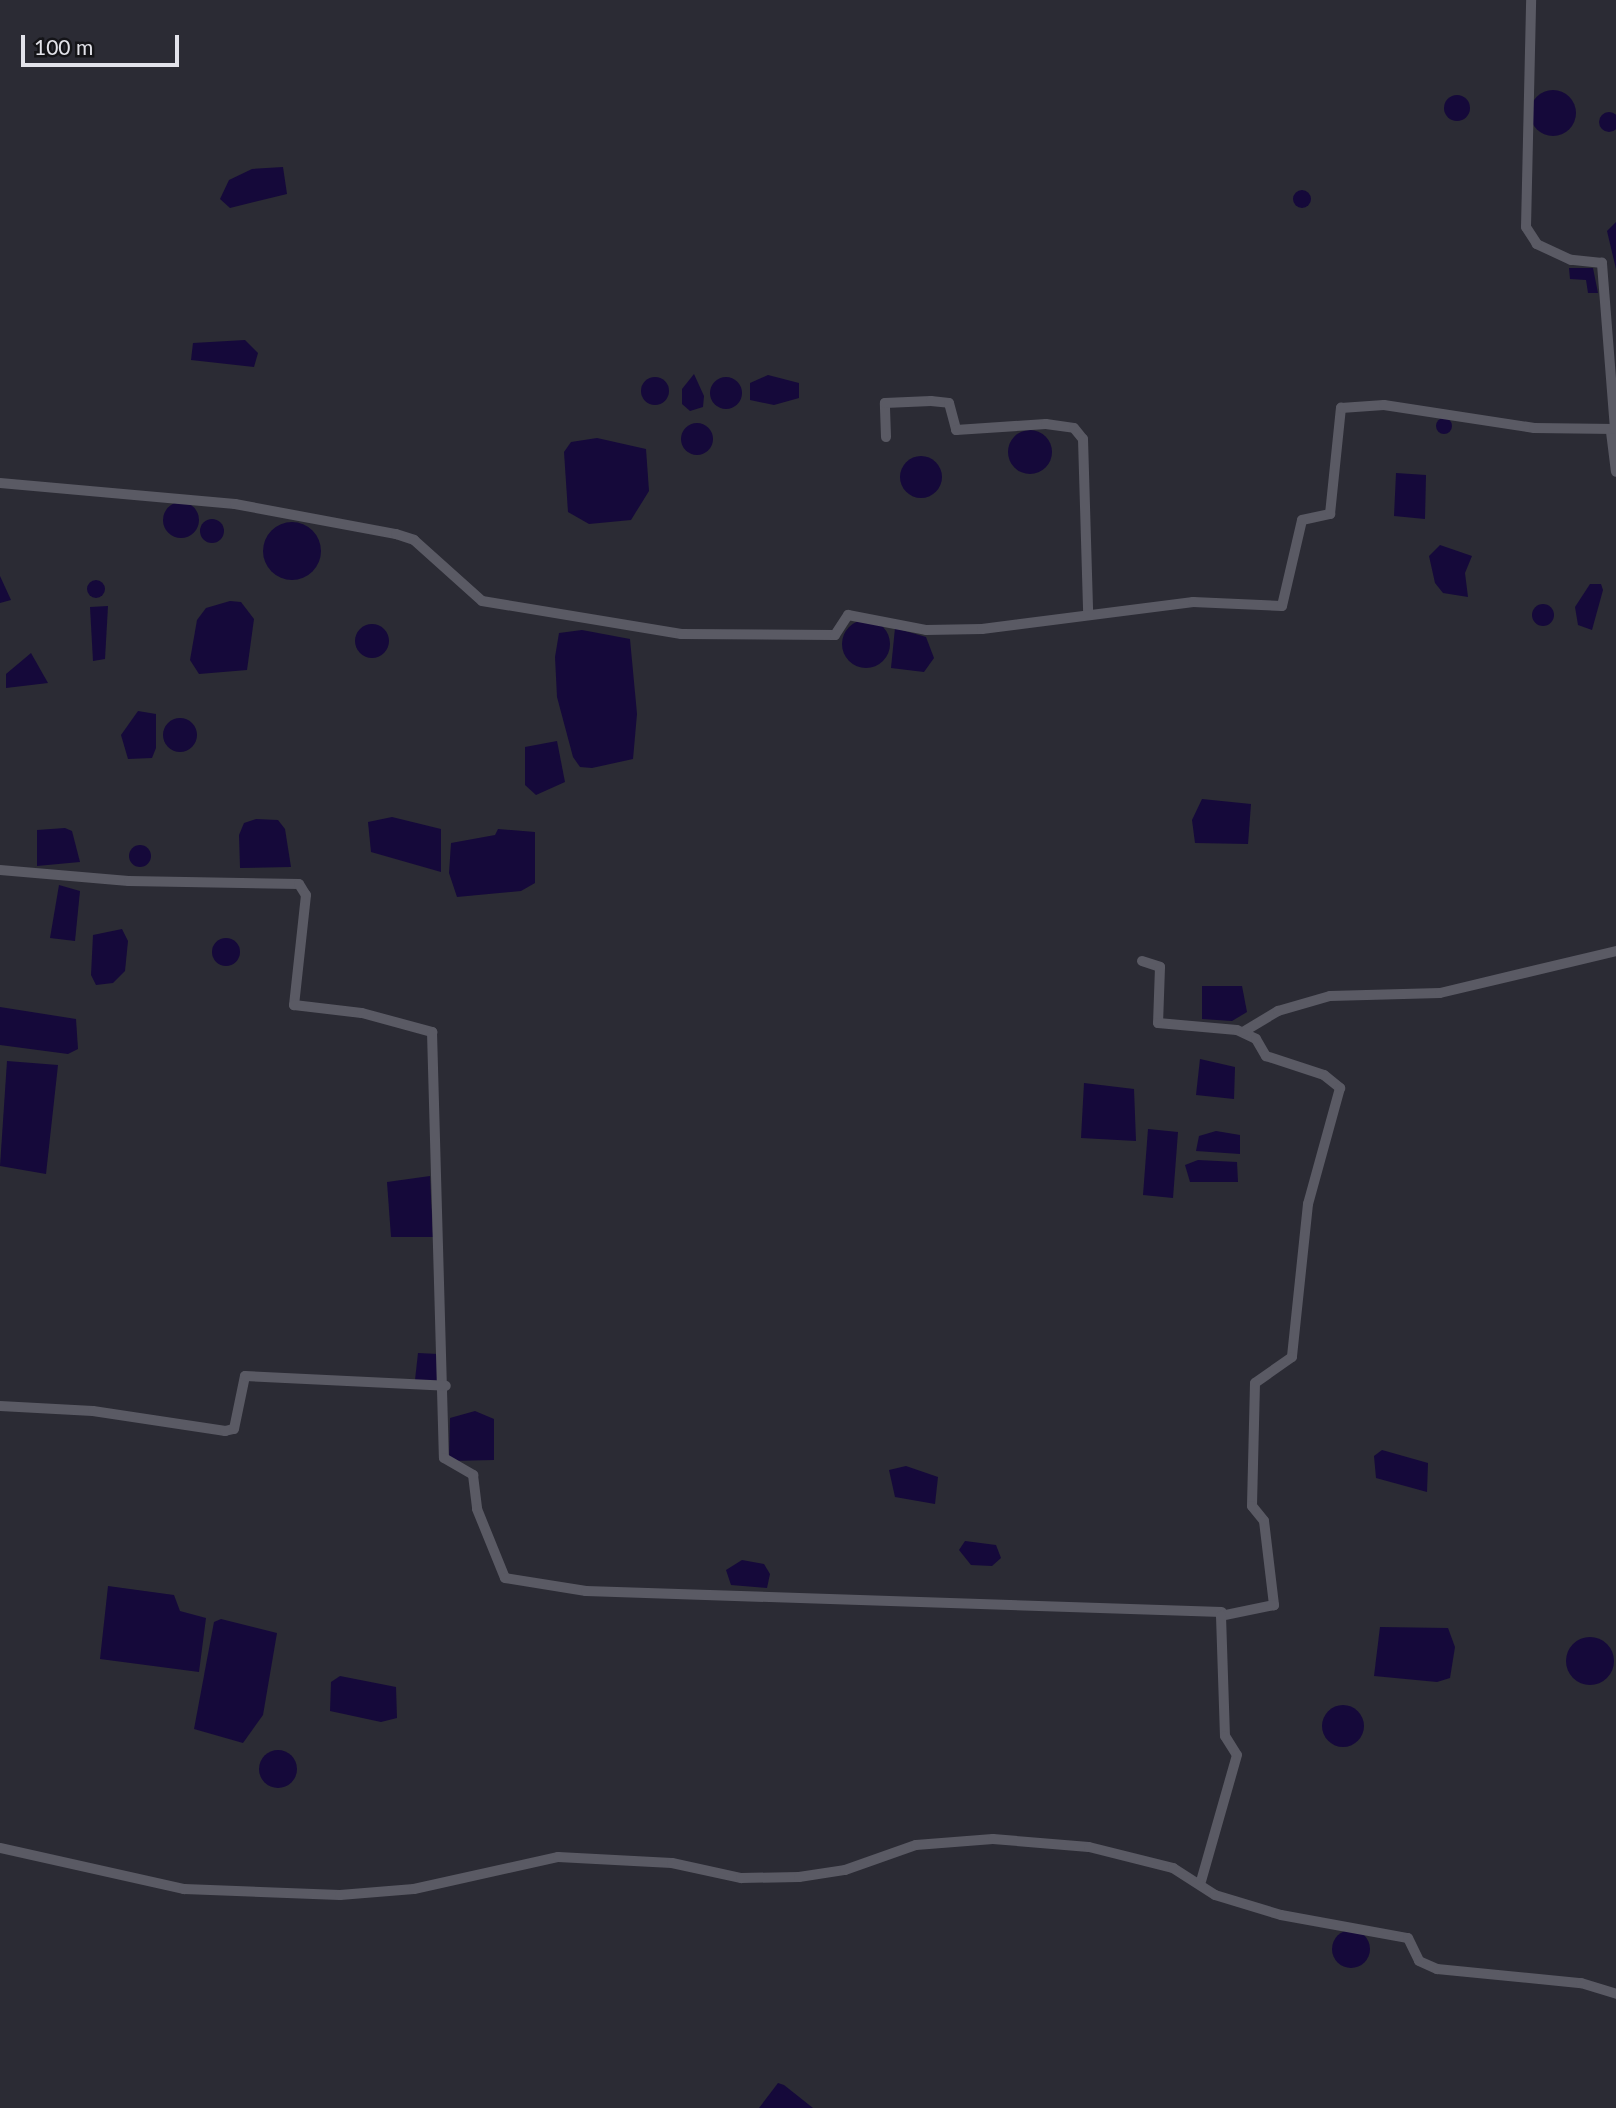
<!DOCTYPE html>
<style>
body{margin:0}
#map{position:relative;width:1616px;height:2108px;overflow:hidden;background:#2b2b34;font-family:Lato,sans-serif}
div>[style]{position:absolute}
.water>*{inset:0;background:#15093a}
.round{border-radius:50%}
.street>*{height:10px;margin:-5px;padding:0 5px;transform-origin:5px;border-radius:5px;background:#5a5a64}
span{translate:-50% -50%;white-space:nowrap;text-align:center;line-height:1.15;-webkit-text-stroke:5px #141418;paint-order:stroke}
.scale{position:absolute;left:21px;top:35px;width:158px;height:32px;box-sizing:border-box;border:4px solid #e3e3ea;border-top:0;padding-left:9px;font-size:21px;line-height:24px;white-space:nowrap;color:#e3e3ea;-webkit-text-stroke:5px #141418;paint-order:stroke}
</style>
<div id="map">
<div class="water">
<i class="round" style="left:1530px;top:90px;width:46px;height:46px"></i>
<i class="round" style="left:1444px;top:95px;width:26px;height:26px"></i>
<i class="round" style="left:1599px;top:112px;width:20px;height:20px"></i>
<i style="clip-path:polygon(283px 167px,287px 194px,230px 208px,220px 199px,229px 180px,252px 169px)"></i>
<i class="round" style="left:1293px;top:190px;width:18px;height:18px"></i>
<i style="clip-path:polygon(1616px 222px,1616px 269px,1607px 231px)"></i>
<i style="clip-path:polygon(1569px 268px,1593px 268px,1598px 293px,1588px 293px,1586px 280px,1570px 279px)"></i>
<i style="clip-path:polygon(245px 340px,258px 353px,254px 367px,191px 360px,193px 343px)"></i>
<i style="clip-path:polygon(694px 374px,704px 396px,703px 407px,690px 411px,682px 404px,682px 389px)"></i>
<i style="clip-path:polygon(768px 375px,799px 383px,799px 398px,774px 405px,750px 400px,750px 383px)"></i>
<i class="round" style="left:641px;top:377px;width:28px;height:28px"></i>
<i class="round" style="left:710px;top:377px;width:32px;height:32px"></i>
<i class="round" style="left:1436px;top:418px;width:16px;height:16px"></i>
<i class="round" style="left:681px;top:423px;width:32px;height:32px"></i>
<i class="round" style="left:1008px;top:430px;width:44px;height:44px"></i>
<i style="clip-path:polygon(597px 438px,646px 449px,649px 491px,631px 520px,589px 524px,568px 512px,564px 452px,571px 442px)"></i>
<i class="round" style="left:900px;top:456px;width:42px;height:42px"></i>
<i style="clip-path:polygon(1396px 473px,1426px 475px,1425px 519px,1394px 516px)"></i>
<i class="round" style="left:163px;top:502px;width:36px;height:36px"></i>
<i class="round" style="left:200px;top:519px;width:24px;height:24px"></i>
<i class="round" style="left:263px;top:522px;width:58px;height:58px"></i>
<i style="clip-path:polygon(1440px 545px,1472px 556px,1465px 573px,1468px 597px,1443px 593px,1435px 583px,1429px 556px)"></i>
<i style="clip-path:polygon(0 576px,11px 600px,0 603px)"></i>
<i class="round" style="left:87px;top:580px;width:18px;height:18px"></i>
<i style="clip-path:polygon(1590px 584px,1601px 584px,1603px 590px,1592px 630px,1578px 625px,1575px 607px)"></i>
<i style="clip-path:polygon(230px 601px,241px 602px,254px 619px,247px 670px,199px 674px,190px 660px,197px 620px,206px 608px)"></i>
<i class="round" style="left:1532px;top:604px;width:22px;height:22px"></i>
<i style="clip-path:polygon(108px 606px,105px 659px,93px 661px,90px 607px)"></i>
<i class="round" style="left:842px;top:620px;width:48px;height:48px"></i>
<i class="round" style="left:355px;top:624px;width:34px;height:34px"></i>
<i style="clip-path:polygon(895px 628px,926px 637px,934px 658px,924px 672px,891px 668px)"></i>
<i style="clip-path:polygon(582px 630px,630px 639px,637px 714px,633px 759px,592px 768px,580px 767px,573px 757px,557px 697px,555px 657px,559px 633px)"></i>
<i style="clip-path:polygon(31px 653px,48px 683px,6px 688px,6px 674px)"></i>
<i style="clip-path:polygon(138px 711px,156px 714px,156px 748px,152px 758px,128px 759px,121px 735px)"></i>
<i class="round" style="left:163px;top:718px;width:34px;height:34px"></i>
<i style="clip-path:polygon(557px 741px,565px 782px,536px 795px,525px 785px,525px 747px)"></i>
<i style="clip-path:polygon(1202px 799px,1251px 804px,1248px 844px,1195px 843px,1192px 820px)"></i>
<i style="clip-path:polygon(392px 817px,441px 829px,441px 872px,371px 852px,368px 822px)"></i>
<i style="clip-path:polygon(256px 819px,278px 820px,285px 829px,291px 867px,240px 868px,239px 835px,244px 823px)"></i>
<i style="clip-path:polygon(65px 828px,72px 831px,80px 862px,37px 866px,37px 830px)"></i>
<i style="clip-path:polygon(498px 829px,535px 832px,535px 883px,521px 891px,457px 897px,449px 873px,451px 843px,495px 835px)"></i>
<i class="round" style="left:129px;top:845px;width:22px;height:22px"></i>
<i style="clip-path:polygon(59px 885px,80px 891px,75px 941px,50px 938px)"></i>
<i style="clip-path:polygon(122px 929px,128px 941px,125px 971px,113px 983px,96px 985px,91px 975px,93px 935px)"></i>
<i class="round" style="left:212px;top:938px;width:28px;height:28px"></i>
<i style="clip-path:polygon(1202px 986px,1242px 986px,1247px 1012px,1232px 1021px,1202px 1019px)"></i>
<i style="clip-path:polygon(0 1007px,76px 1019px,78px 1049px,68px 1054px,0 1045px)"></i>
<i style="clip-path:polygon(1200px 1059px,1235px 1067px,1234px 1099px,1196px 1095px)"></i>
<i style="clip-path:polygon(7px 1061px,58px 1065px,46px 1174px,0 1166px)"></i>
<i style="clip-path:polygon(1084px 1083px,1134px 1089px,1136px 1141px,1081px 1138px)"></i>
<i style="clip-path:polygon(1148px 1129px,1178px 1132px,1173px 1198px,1143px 1195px)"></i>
<i style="clip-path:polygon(1216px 1131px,1240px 1135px,1240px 1154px,1196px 1151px,1199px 1136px)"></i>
<i style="clip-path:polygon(1198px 1160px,1237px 1162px,1238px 1182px,1190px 1182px,1185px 1165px)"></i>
<i style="clip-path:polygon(430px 1176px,433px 1237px,391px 1237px,387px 1182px)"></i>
<i style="clip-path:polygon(418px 1353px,438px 1354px,442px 1381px,415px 1380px)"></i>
<i style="clip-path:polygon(475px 1411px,494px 1419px,494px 1460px,449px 1461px,450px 1418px)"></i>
<i style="clip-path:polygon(1382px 1450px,1428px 1463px,1427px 1492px,1376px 1478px,1374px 1456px)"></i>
<i style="clip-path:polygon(906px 1466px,938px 1477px,935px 1504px,895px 1497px,889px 1470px)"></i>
<i style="clip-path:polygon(965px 1541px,996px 1545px,1001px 1558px,992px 1566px,971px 1565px,959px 1550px)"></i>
<i style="clip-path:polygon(742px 1560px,764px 1564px,770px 1574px,767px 1588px,731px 1585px,726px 1570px)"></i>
<i style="clip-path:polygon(108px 1586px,174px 1595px,180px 1611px,206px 1618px,199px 1672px,100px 1659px)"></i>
<i style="clip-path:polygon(221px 1619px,277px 1633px,263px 1715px,243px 1743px,194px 1729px,214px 1622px)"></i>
<i style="clip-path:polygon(1380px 1627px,1448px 1628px,1455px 1647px,1450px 1678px,1437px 1682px,1374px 1676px)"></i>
<i class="round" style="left:1566px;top:1637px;width:48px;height:48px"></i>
<i style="clip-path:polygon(340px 1676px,396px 1687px,397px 1718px,381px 1722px,330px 1711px,331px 1682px)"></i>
<i class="round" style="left:1322px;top:1705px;width:42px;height:42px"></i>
<i class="round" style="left:259px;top:1750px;width:38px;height:38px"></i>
<i class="round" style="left:1332px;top:1930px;width:38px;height:38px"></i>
<i style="clip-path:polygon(778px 2083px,784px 2085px,813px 2108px,759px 2108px)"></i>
</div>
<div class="street">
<i style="left:1611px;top:432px;width:40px;rotate:82.9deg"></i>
<i style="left:886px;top:437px;width:34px;rotate:-92deg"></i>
<i style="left:885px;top:403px;width:46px;rotate:-2.5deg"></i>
<i style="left:931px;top:401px;width:18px;rotate:6deg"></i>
<i style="left:949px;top:403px;width:28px;rotate:75deg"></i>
<i style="left:956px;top:430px;width:90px;rotate:-3.8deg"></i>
<i style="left:1046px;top:424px;width:28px;rotate:8deg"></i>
<i style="left:1074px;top:428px;width:14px;rotate:51deg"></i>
<i style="left:1083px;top:439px;width:172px;rotate:88.3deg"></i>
<i style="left:0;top:483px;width:236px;rotate:5.1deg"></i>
<i style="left:235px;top:504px;width:164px;rotate:10.6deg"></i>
<i style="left:396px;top:534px;width:19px;rotate:18deg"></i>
<i style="left:414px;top:540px;width:91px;rotate:41.9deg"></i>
<i style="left:482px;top:601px;width:202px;rotate:9.4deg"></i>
<i style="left:681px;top:634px;width:154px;rotate:0.4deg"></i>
<i style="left:835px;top:635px;width:24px;rotate:-57deg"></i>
<i style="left:848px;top:615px;width:79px;rotate:10.9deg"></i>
<i style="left:926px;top:630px;width:56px;rotate:-1deg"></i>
<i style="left:982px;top:629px;width:213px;rotate:-7.3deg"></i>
<i style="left:1193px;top:602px;width:89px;rotate:2.6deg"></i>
<i style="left:1282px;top:606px;width:88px;rotate:-76.9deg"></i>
<i style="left:1302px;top:520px;width:29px;rotate:-12deg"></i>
<i style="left:1330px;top:514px;width:107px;rotate:-84.1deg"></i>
<i style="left:1341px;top:408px;width:43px;rotate:-4deg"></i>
<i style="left:1384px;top:405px;width:152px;rotate:8.7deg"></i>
<i style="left:1534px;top:428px;width:81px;rotate:0.7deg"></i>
<i style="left:1615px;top:429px;width:167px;rotate:-94.5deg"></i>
<i style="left:1602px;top:263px;width:31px;rotate:-174deg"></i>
<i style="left:1571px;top:260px;width:38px;rotate:-155deg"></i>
<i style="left:1537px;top:244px;width:20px;rotate:-123deg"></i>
<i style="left:1526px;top:227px;width:227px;rotate:-88.7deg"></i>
<i style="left:0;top:870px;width:129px;rotate:4.9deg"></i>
<i style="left:129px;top:881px;width:170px;rotate:1deg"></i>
<i style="left:299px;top:884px;width:13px;rotate:58deg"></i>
<i style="left:306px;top:895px;width:111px;rotate:96.2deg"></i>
<i style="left:294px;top:1005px;width:68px;rotate:6.7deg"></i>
<i style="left:362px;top:1013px;width:73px;rotate:15.2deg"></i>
<i style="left:432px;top:1032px;width:426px;rotate:88.4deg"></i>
<i style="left:444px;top:1458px;width:34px;rotate:30deg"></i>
<i style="left:473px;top:1475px;width:34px;rotate:83deg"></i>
<i style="left:477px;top:1509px;width:74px;rotate:67.9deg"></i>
<i style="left:505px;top:1578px;width:82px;rotate:9.1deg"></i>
<i style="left:586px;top:1591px;width:636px;rotate:1.89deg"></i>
<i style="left:1142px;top:961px;width:19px;rotate:18deg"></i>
<i style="left:1160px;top:967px;width:56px;rotate:92deg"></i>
<i style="left:1158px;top:1023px;width:79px;rotate:5.1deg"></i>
<i style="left:1237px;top:1030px;width:21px;rotate:25deg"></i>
<i style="left:1256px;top:1039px;width:20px;rotate:60deg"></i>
<i style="left:1266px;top:1056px;width:61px;rotate:18.1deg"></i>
<i style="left:1324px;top:1075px;width:21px;rotate:39deg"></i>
<i style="left:1340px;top:1088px;width:120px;rotate:105.4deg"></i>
<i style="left:1308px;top:1204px;width:154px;rotate:96deg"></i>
<i style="left:1292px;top:1357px;width:45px;rotate:144.9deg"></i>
<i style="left:1255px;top:1383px;width:123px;rotate:91.4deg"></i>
<i style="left:1252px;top:1506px;width:19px;rotate:51deg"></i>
<i style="left:1264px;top:1521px;width:85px;rotate:83.2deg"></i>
<i style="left:1274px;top:1605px;width:54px;rotate:168.3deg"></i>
<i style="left:1221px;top:1616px;width:120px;rotate:88.1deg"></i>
<i style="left:1225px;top:1736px;width:22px;rotate:58deg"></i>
<i style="left:1237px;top:1755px;width:131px;rotate:105.9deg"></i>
<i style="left:1243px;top:1032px;width:41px;rotate:-31deg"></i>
<i style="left:1278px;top:1011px;width:54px;rotate:-16.1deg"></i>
<i style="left:1330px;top:996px;width:110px;rotate:-1.6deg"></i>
<i style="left:1440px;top:993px;width:181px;rotate:-13.4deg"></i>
<i style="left:0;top:1406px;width:93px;rotate:3.1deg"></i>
<i style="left:93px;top:1411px;width:134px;rotate:8.6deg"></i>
<i style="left:225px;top:1431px;width:9px;rotate:-13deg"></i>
<i style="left:234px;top:1429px;width:54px;rotate:-78.3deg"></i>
<i style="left:245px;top:1376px;width:201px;rotate:2.8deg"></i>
<i style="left:0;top:1848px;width:189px;rotate:12.6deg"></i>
<i style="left:184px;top:1889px;width:156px;rotate:2.2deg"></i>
<i style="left:340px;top:1895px;width:74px;rotate:-4.6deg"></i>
<i style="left:414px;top:1889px;width:148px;rotate:-12.5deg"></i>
<i style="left:558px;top:1857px;width:114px;rotate:3deg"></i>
<i style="left:672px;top:1863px;width:71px;rotate:12.3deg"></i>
<i style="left:741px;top:1878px;width:58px;rotate:-1deg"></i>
<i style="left:799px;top:1877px;width:47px;rotate:-8.7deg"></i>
<i style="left:845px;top:1870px;width:75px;rotate:-19.4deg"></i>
<i style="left:916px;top:1845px;width:77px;rotate:-4.5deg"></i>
<i style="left:993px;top:1839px;width:96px;rotate:4.8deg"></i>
<i style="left:1089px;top:1847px;width:87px;rotate:14deg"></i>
<i style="left:1173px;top:1868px;width:50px;rotate:32.7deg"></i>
<i style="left:1215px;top:1895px;width:69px;rotate:16.9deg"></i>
<i style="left:1281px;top:1915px;width:129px;rotate:10.3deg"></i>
<i style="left:1408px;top:1938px;width:25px;rotate:64deg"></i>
<i style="left:1419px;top:1961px;width:20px;rotate:24deg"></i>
<i style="left:1437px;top:1969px;width:145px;rotate:5.6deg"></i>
<i style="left:1581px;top:1983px;width:37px;rotate:17deg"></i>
</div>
<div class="scale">100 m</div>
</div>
